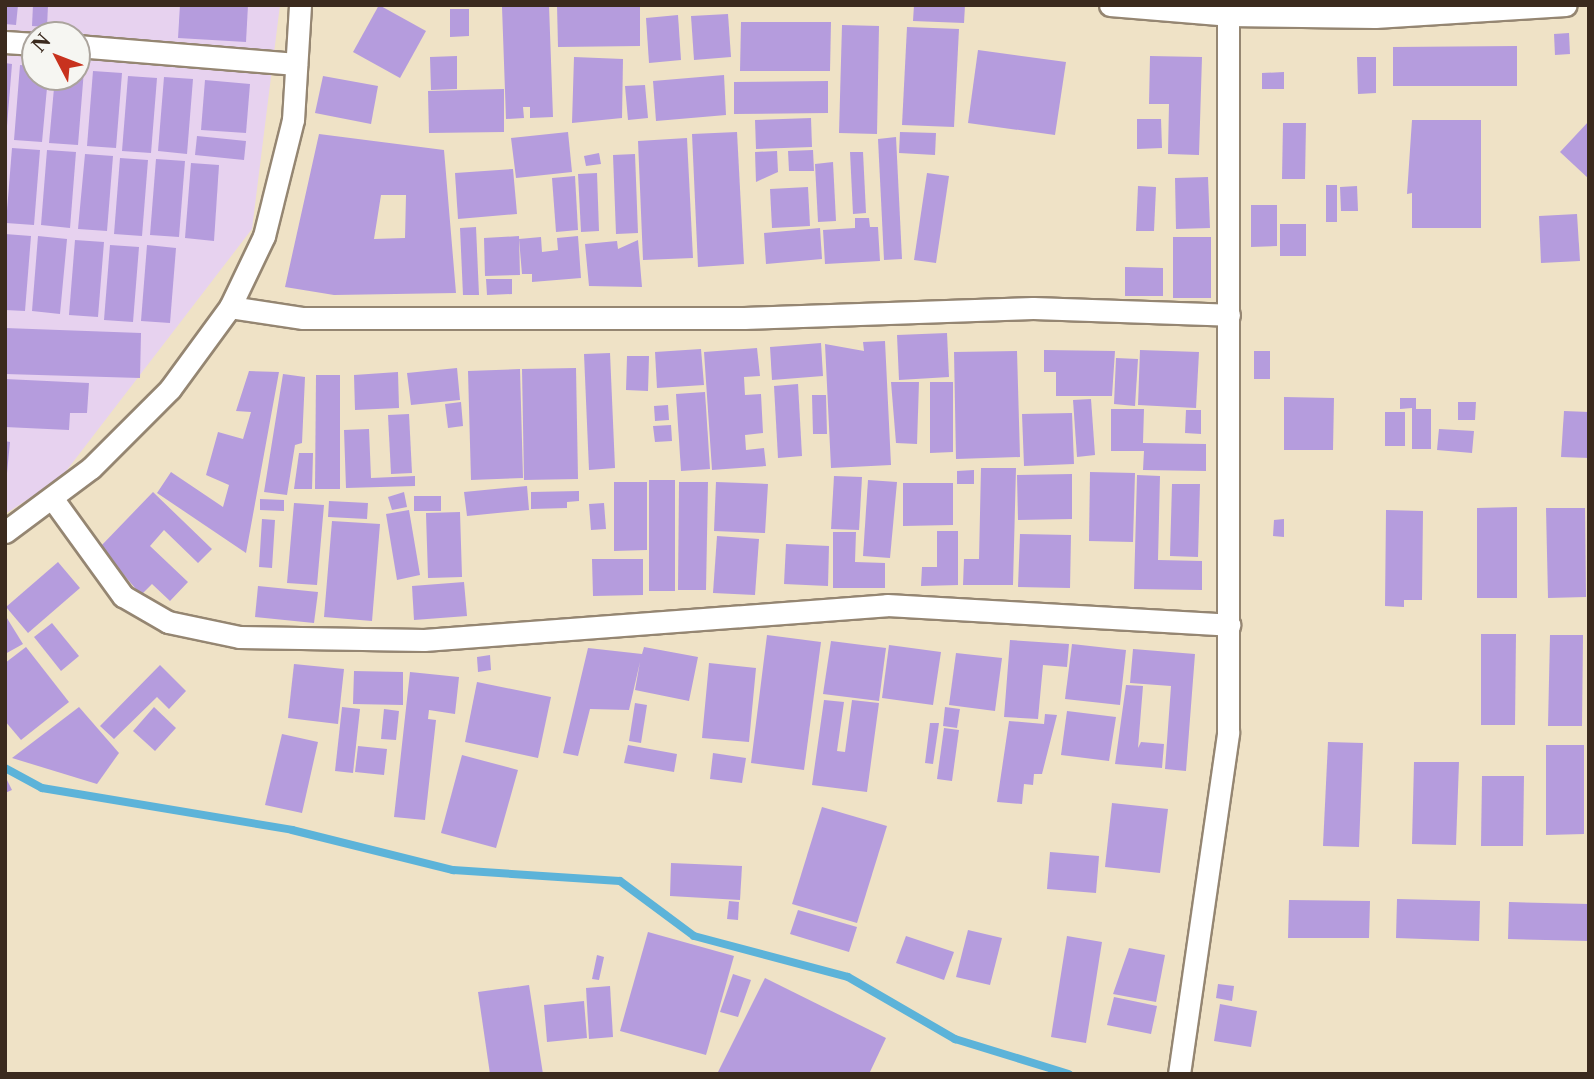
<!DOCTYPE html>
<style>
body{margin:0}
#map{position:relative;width:1594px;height:1079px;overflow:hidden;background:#efe2c6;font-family:"Libre Caslon Text",serif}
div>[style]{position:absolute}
.built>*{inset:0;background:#e7d2ef}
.stream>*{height:8px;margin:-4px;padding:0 4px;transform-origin:4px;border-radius:4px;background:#5cb3d9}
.building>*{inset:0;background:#b59cdd}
.roads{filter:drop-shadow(2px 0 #958672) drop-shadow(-2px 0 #958672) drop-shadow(0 2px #958672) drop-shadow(0 -2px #958672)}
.street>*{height:21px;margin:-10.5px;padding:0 10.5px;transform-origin:10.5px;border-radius:10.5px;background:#fff}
span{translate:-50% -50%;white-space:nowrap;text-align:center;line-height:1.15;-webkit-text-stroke:5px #f6f6f2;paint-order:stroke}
.frame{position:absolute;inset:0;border:7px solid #3b2a1e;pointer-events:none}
.north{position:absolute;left:21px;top:21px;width:70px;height:70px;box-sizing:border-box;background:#f6f6f2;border:2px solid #aba49d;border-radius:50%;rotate:312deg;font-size:19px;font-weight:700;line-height:28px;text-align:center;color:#3b2a1e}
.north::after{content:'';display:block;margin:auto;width:24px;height:32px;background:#c8321e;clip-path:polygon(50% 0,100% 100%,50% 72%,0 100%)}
</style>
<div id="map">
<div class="built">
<i style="clip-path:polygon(evenodd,5px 5px,280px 5px,252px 229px,60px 479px,5px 514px,5px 5px,35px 35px,77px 35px,77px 77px,35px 77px,35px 35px)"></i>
</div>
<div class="stream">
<i style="left:5px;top:768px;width:42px;rotate:28.4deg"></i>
<i style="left:42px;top:788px;width:254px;rotate:9.5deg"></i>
<i style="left:292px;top:830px;width:166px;rotate:14deg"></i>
<i style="left:453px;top:870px;width:167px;rotate:3.8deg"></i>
<i style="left:620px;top:881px;width:92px;rotate:36.6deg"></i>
<i style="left:694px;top:936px;width:159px;rotate:14.9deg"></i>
<i style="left:848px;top:977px;width:124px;rotate:30.1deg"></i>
<i style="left:955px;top:1039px;width:119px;rotate:17.1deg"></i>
</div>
<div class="building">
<i style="clip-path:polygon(5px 5px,18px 5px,16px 25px,5px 24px)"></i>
<i style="clip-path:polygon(33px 5px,48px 5px,47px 27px,32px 26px)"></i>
<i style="clip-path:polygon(180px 5px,248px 5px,246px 42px,178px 38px)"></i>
<i style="clip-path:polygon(379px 5px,426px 31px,400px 78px,353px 52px)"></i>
<i style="clip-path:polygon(549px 5px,553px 117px,530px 118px,530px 107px,523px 107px,524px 118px,506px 119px,502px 7px)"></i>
<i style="clip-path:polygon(557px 5px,640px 5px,640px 46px,558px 47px)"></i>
<i style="clip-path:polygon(914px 5px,965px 5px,964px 23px,913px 21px)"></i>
<i style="clip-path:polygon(450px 9px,469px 9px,469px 36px,450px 37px)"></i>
<i style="clip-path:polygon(728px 14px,731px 57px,694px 60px,691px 16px)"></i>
<i style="clip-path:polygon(678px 15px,681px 60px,649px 63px,646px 18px)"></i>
<i style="clip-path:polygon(741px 22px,831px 22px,830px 71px,740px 71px)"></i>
<i style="clip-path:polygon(842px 25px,879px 26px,877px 134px,839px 133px)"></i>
<i style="clip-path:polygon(907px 27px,959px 29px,954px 127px,902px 125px)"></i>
<i style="clip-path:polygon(1569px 33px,1570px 54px,1555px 55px,1554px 34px)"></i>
<i style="clip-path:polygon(1517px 46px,1517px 86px,1393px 86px,1393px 47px)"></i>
<i style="clip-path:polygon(978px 50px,1066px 62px,1055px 135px,968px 123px)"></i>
<i style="clip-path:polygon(457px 56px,457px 89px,431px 90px,430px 57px)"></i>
<i style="clip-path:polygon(1150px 56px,1202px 57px,1199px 155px,1168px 154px,1169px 104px,1149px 104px)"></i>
<i style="clip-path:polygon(574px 57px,623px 59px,622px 118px,572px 123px)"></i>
<i style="clip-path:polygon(1357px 57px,1376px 57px,1376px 93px,1358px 94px)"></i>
<i style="clip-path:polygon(5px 63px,12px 64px,7px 126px,5px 126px)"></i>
<i style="clip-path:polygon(20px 65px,35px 66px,35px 77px,48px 77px,42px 142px,14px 140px)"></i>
<i style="clip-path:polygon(77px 69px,84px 70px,78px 145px,49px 143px,55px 77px,77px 77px)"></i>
<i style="clip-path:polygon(93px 71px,122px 73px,116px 148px,87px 146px)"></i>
<i style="clip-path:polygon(1284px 72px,1284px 89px,1262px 89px,1262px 73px)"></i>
<i style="clip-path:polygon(724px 75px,726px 115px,656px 121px,653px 81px)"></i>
<i style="clip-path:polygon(128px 76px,157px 78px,151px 153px,122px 151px)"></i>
<i style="clip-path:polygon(323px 76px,378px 86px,371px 124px,315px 113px)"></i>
<i style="clip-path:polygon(164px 77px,193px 79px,187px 154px,158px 151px)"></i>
<i style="clip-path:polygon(205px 80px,250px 84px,246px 133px,201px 130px)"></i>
<i style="clip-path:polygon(828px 81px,828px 113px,734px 114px,734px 82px)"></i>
<i style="clip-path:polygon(645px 85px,648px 118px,628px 120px,625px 86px)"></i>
<i style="clip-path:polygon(504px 89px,504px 132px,429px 133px,428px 91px)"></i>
<i style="clip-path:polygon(811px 118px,812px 147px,756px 149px,755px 120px)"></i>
<i style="clip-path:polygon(1137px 119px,1161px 119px,1162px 148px,1137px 149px)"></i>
<i style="clip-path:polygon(1412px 120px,1481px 120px,1481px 228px,1412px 228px,1412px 193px,1407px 194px)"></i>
<i style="clip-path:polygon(1589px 121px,1589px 179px,1560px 152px)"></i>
<i style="clip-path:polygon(1283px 123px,1306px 123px,1305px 179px,1282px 179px)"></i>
<i style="clip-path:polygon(568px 132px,572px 172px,516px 178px,511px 138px)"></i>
<i style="clip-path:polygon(737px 132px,744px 264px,698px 267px,692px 134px)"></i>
<i style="clip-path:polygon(900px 132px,936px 133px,935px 155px,899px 153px)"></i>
<i style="clip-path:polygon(evenodd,319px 134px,444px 150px,456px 293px,334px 295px,285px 287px,319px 134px,381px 195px,406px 195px,405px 238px,374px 239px,381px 195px)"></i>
<i style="clip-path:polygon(197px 136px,246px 141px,244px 160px,195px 155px)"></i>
<i style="clip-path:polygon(896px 137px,902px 259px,884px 260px,878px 139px)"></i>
<i style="clip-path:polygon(687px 138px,693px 258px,643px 260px,638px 141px)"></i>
<i style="clip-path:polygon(12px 148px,40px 150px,34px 225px,6px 223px)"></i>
<i style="clip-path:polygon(47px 150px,76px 152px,70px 228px,41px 225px)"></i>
<i style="clip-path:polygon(813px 150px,814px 171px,789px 171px,788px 151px)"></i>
<i style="clip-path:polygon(777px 151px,778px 172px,756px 182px,755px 152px)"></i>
<i style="clip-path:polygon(850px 152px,863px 152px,866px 213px,853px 214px)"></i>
<i style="clip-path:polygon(599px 153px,601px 164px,586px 166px,584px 156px)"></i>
<i style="clip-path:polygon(85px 154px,113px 156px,107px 231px,78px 229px)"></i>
<i style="clip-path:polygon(635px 154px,638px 233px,616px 234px,613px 155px)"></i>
<i style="clip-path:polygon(120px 158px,148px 160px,142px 236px,114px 234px)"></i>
<i style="clip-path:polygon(156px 159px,185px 161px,179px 237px,150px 235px)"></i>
<i style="clip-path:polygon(833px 162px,836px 221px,818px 222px,815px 164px)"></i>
<i style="clip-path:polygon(191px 163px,219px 165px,214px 241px,185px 238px)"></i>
<i style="clip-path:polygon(513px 169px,517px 214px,458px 219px,455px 173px)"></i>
<i style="clip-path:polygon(597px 173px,599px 231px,581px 232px,578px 174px)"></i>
<i style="clip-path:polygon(927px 173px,949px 176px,936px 263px,914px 260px)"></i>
<i style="clip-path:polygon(575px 176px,578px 230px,556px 232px,552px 178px)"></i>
<i style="clip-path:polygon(1208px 177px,1210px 228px,1176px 229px,1175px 178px)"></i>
<i style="clip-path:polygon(1326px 185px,1337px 185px,1337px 222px,1326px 222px)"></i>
<i style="clip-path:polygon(1138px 186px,1156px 187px,1154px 231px,1136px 231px)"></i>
<i style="clip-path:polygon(1357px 186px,1358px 211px,1341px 211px,1340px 187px)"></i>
<i style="clip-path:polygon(808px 187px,810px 226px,772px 228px,770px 189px)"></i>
<i style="clip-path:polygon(1251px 205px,1277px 205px,1277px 246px,1251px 247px)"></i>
<i style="clip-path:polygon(1577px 214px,1580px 261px,1541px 263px,1539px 216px)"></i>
<i style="clip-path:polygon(855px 218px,869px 218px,870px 227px,878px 227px,880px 261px,825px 264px,823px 230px,855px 228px)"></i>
<i style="clip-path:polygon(1280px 224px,1306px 224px,1306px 256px,1280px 256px)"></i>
<i style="clip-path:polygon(476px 227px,479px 295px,463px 295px,460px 228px)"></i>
<i style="clip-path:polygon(820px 228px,822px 259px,766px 264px,764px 233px)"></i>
<i style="clip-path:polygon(5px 234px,31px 236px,25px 311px,5px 310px)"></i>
<i style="clip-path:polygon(38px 236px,67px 239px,60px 314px,32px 311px)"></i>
<i style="clip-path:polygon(519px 236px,520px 275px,485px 276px,484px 238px)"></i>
<i style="clip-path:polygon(578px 236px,581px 278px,532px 282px,532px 274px,522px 274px,519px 239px,541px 237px,542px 252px,558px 250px,557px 238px)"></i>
<i style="clip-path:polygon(1173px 237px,1211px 237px,1211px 298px,1173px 298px)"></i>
<i style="clip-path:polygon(75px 240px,104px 242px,98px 317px,69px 315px)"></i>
<i style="clip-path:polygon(638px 240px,642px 287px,589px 286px,585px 244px,617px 241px,618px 249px)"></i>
<i style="clip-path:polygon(110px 245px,139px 247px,133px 322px,104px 320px)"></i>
<i style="clip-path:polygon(147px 245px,176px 248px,170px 323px,141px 321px)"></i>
<i style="clip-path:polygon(1125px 267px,1163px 268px,1163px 296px,1125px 296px)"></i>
<i style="clip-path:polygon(486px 279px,512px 279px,512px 294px,487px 295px)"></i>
<i style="clip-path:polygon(5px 328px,141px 333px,140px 378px,5px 374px)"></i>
<i style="clip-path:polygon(947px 333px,949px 377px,899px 380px,897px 335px)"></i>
<i style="clip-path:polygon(885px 341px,891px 465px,831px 468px,825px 344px,864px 351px,863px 342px)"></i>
<i style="clip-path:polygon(821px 343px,823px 376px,772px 380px,770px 347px)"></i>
<i style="clip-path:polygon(757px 348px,760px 376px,744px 377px,745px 395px,761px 394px,763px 433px,745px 435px,746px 450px,764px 448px,766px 466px,712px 470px,704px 352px)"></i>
<i style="clip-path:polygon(701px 349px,704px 385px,657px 388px,655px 352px)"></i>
<i style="clip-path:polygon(1044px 350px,1115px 351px,1112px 396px,1056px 396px,1056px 372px,1044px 372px)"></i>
<i style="clip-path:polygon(1140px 350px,1199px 352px,1196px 408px,1138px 405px)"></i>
<i style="clip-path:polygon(1017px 351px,1020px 457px,956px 459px,954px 352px)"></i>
<i style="clip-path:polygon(1254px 351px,1270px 351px,1270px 379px,1254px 379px)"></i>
<i style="clip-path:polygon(610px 353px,615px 468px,589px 470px,584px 354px)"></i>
<i style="clip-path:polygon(627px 356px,649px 356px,648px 391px,626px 390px)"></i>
<i style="clip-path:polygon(1116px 358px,1138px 359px,1135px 406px,1114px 404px)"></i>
<i style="clip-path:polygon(457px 368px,460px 400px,411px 405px,407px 373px)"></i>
<i style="clip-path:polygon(576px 368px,578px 479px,524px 480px,522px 369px)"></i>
<i style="clip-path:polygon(520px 369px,523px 478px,471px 480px,468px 371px)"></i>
<i style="clip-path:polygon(249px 371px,279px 372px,246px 553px,157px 493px,171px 472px,223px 507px,229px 485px,206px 475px,218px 432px,243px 439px,251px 412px,236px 411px)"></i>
<i style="clip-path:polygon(398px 372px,399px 408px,355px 410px,354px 375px)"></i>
<i style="clip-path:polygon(283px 374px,305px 377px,302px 443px,295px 445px,287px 495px,264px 492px)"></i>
<i style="clip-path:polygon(316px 375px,340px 375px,340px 489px,315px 489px)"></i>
<i style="clip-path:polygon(5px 379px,89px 383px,87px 413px,70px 413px,69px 430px,5px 427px)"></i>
<i style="clip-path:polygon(891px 382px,919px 382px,917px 444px,896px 443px)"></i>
<i style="clip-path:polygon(930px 382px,953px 382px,953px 452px,930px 453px)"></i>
<i style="clip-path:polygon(798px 384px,802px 456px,778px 458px,774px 386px)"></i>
<i style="clip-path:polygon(705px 392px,710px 469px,681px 471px,676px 394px)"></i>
<i style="clip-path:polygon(812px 395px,826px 395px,827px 434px,813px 434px)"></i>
<i style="clip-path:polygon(1284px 397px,1334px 398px,1333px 450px,1284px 450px)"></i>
<i style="clip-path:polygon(1400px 398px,1416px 398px,1416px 409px,1431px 409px,1431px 449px,1412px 449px,1412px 408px,1400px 409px)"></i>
<i style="clip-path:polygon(1091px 399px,1095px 455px,1077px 457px,1073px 400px)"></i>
<i style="clip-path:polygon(461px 402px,463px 426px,448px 428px,445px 404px)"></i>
<i style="clip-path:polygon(1458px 402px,1476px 402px,1475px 420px,1458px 420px)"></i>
<i style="clip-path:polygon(668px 405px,669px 420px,655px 421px,654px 406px)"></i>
<i style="clip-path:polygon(1111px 409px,1144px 409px,1143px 443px,1206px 444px,1206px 471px,1143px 470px,1144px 451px,1111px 451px)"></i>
<i style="clip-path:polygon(1186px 410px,1201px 410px,1201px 434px,1185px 433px)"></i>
<i style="clip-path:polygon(1564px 411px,1589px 412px,1589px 458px,1561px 457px)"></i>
<i style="clip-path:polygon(1385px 412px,1405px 412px,1405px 446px,1385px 446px)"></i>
<i style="clip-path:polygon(1072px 413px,1074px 464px,1024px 466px,1022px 414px)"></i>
<i style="clip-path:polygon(409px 414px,412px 473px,391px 474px,388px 415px)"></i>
<i style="clip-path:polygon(671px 425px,672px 441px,655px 442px,653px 426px)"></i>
<i style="clip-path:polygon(369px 429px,371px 478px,415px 476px,415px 486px,346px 488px,344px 430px)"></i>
<i style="clip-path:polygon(1439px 429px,1474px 431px,1472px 453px,1437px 450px)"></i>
<i style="clip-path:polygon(5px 441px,10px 442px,7px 473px,5px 473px)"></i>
<i style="clip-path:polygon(299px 453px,313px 453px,312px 489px,294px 489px)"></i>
<i style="clip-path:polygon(981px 468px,1016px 468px,1013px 585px,963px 585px,964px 559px,979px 559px)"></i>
<i style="clip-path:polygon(974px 470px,974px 484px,957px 484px,957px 471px)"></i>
<i style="clip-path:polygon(1090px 472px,1135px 473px,1133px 542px,1089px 541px)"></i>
<i style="clip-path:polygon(1072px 474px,1072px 519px,1018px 520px,1017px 475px)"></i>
<i style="clip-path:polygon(1137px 475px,1160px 476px,1158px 560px,1202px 561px,1202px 590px,1134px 589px)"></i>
<i style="clip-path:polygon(834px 476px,862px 477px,859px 530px,831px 529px)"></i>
<i style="clip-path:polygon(649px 480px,675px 480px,675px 591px,649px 591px)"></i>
<i style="clip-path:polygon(868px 480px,897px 482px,890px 558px,863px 556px)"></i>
<i style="clip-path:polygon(614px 482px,647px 482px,647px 550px,614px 551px)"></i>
<i style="clip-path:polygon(679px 482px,708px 482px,706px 590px,678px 590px)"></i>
<i style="clip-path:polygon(716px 482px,768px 484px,765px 533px,714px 531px)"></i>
<i style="clip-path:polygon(903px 483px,953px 483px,953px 525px,903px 526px)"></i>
<i style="clip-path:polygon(1172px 484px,1200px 484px,1198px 557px,1170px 556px)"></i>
<i style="clip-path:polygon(527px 486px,529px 510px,467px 516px,464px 492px)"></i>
<i style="clip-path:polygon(579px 491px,579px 501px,567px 502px,567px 508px,531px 509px,531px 492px)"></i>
<i style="clip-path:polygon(153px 492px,212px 549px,198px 563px,164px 530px,150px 546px,188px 582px,170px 601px,152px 584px,141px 595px,100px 547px)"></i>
<i style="clip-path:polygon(404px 492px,407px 507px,392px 510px,388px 497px)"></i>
<i style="clip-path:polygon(414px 496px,441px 496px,441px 511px,414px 511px)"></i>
<i style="clip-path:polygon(260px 499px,284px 500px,284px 511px,260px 510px)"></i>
<i style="clip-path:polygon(329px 501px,368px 503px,367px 519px,328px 517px)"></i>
<i style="clip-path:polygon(294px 503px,324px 505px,317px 585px,287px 583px)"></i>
<i style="clip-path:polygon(604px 503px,606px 529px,591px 530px,589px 504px)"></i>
<i style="clip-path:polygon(1517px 507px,1517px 598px,1477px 598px,1477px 508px)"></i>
<i style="clip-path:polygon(1546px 508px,1585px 508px,1586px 597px,1548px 598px)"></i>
<i style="clip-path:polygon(409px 510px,420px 575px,397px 580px,386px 514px)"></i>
<i style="clip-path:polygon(1386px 510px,1423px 511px,1422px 600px,1404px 600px,1404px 607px,1385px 606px)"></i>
<i style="clip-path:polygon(460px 512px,462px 577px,428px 578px,426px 513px)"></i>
<i style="clip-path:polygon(262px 519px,275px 520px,272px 568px,259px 567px)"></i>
<i style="clip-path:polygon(1284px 519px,1284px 537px,1273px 536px,1274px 520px)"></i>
<i style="clip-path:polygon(332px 521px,380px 524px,372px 621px,324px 617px)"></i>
<i style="clip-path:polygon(937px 531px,958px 531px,958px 585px,921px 586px,922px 567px,937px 567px)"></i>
<i style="clip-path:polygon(833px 532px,856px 532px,855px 562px,885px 563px,885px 588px,833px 588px)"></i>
<i style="clip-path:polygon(1020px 534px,1071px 535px,1070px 588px,1018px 587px)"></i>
<i style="clip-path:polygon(717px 536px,759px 539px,755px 595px,713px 593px)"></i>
<i style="clip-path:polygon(786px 544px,829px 546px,828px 586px,784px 584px)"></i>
<i style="clip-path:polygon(592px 559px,643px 559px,643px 595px,593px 596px)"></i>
<i style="clip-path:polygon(58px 562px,80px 588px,28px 633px,6px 607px)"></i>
<i style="clip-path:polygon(464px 582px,467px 616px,414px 620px,412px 586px)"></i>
<i style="clip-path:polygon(258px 586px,318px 592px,314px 623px,255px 617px)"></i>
<i style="clip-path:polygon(5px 615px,23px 644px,5px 654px)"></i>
<i style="clip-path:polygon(52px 623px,79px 656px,61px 671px,34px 637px)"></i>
<i style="clip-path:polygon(1481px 634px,1516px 634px,1515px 725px,1481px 725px)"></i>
<i style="clip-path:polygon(767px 635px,821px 642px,804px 770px,751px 763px)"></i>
<i style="clip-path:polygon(1550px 635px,1583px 635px,1582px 726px,1548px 726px)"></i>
<i style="clip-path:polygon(1010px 640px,1069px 644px,1067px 667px,1043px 665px,1038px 719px,1004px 717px)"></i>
<i style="clip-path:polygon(831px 641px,886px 648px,879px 701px,823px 694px)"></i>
<i style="clip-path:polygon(1072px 644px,1126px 650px,1120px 705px,1065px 699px)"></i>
<i style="clip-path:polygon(889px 645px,941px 652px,933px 705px,882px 698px)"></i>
<i style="clip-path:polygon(26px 647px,69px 702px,21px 740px,5px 721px,5px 663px)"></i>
<i style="clip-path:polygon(644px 647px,698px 657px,689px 701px,635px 690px,640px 662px,629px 710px,590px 709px,578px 756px,563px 753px,588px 648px,642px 654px)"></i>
<i style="clip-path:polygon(1133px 649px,1195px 654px,1186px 771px,1165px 769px,1171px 686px,1130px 683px)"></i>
<i style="clip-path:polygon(956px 653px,1002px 658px,995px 711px,949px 705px)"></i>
<i style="clip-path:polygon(490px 655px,491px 670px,478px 672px,477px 657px)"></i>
<i style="clip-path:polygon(709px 663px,756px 668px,749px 742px,702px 738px)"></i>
<i style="clip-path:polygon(294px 664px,344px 669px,338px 724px,288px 718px)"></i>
<i style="clip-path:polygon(160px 665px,186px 691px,169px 709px,157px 697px,114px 739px,100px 726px)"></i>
<i style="clip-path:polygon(354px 671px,403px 672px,403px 705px,353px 704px)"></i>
<i style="clip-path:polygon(410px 672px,459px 677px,455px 714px,429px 710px,428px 719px,436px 720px,425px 820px,394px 817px)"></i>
<i style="clip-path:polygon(477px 682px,551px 697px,538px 758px,465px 742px)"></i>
<i style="clip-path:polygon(1126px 685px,1143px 686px,1138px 748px,1141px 742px,1164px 744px,1162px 768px,1115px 764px)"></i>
<i style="clip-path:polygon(824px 700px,844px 702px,837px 751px,845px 752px,852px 700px,879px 703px,867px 792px,812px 785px)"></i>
<i style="clip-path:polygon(635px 703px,647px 705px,641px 743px,629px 741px)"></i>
<i style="clip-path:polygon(79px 707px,119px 753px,97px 784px,12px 758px)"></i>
<i style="clip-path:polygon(154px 707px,176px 728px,155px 751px,133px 731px)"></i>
<i style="clip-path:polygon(342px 707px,360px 709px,353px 773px,335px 771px)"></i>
<i style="clip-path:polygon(945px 707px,960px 709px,957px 728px,943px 726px)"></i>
<i style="clip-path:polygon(384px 709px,399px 711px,396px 740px,381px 739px)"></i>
<i style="clip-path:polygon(1067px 711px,1116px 717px,1109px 761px,1061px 755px)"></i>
<i style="clip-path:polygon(1045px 714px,1057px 715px,1042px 774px,1034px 774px,1033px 785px,1024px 784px,1022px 804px,997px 802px,1009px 721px,1044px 724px)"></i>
<i style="clip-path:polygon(930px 723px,939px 723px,933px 764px,925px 763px)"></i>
<i style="clip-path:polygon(944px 728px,959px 730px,952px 781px,937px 779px)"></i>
<i style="clip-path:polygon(282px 734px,318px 742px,302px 813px,265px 805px)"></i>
<i style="clip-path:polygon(1328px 742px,1363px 743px,1359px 847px,1323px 846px)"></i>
<i style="clip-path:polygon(628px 745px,677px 754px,674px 772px,624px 763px)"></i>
<i style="clip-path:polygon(1546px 745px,1584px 745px,1584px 834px,1546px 835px)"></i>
<i style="clip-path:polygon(358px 746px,387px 749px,384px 775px,355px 772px)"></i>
<i style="clip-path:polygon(713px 753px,746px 758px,742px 783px,710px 779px)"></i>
<i style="clip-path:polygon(462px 755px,518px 770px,496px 848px,441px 833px)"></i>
<i style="clip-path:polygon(1414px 762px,1459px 762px,1456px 845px,1412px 844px)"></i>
<i style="clip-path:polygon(5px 776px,12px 790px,5px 793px)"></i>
<i style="clip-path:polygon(1482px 776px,1524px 776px,1523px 846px,1481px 846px)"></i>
<i style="clip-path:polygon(1112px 803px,1168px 809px,1160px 873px,1105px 867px)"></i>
<i style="clip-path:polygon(822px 807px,887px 826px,857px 923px,792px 904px)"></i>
<i style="clip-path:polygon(1050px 852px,1099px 856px,1096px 893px,1047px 889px)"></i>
<i style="clip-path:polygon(671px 863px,742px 866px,740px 900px,670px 896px)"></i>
<i style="clip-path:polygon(1397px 899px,1480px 901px,1479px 941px,1396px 938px)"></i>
<i style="clip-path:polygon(1289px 900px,1370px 901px,1369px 938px,1288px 938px)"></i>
<i style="clip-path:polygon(729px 901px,739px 902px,738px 920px,727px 919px)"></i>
<i style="clip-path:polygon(1509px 902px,1589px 904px,1589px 941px,1508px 939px)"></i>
<i style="clip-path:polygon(798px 910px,857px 927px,849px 952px,790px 934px)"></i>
<i style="clip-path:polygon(968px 930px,1002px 938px,990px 985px,956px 977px)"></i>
<i style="clip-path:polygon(648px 932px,734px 956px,706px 1055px,620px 1031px)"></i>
<i style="clip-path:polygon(906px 936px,954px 952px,944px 980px,896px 963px)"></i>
<i style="clip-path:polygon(1067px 936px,1102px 942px,1086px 1043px,1051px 1037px)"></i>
<i style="clip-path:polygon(1129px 948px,1165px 955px,1156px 1002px,1113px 994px)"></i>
<i style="clip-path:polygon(597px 955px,604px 957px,599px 980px,592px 979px)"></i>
<i style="clip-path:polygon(733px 974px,751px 980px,738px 1017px,720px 1012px)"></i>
<i style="clip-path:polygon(765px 978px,886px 1038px,869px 1074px,717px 1074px)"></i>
<i style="clip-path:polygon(1218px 984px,1234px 986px,1232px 1001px,1216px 998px)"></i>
<i style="clip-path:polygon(529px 985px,543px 1074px,490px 1074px,478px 992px)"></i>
<i style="clip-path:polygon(610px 986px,613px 1037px,589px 1039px,586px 988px)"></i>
<i style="clip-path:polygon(1114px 997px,1157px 1006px,1151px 1034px,1107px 1025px)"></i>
<i style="clip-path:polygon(584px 1001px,587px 1038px,547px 1042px,544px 1005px)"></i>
<i style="clip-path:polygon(1220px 1004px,1257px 1011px,1251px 1047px,1214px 1041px)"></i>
</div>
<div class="roads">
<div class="street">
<i style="left:1110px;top:5px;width:118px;rotate:4.8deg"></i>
<i style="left:1228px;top:15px;width:147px;rotate:0.8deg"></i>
<i style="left:1375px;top:17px;width:191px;rotate:-3.6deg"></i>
<i style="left:5px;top:42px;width:30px;rotate:4deg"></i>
<i style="left:77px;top:46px;width:220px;rotate:4.7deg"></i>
<i style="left:230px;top:307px;width:74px;rotate:8.6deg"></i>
<i style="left:303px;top:318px;width:441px"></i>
<i style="left:744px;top:318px;width:289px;rotate:-2deg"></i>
<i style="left:1033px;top:308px;width:196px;rotate:2deg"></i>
<i style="left:52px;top:498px;width:121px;rotate:54.1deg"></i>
<i style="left:123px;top:596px;width:52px;rotate:30deg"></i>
<i style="left:168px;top:622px;width:73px;rotate:11.9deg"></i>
<i style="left:239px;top:637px;width:185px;rotate:0.9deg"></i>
<i style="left:424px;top:640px;width:464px;rotate:-4.3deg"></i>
<i style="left:887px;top:605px;width:343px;rotate:3.3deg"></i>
<i style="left:5px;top:532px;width:107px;rotate:-36.7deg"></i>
<i style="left:91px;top:468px;width:112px;rotate:-45deg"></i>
<i style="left:170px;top:389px;width:102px;rotate:-53.8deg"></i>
<i style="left:230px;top:307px;width:79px;rotate:-64.4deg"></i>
<i style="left:264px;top:236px;width:120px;rotate:-76deg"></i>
<i style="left:293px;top:120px;width:115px;rotate:-86.5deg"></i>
<i style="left:1179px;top:1074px;width:345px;rotate:-81.8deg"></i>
<i style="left:1228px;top:733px;width:728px;rotate:-90deg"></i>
</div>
</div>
<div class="frame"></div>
<div class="north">N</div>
</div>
